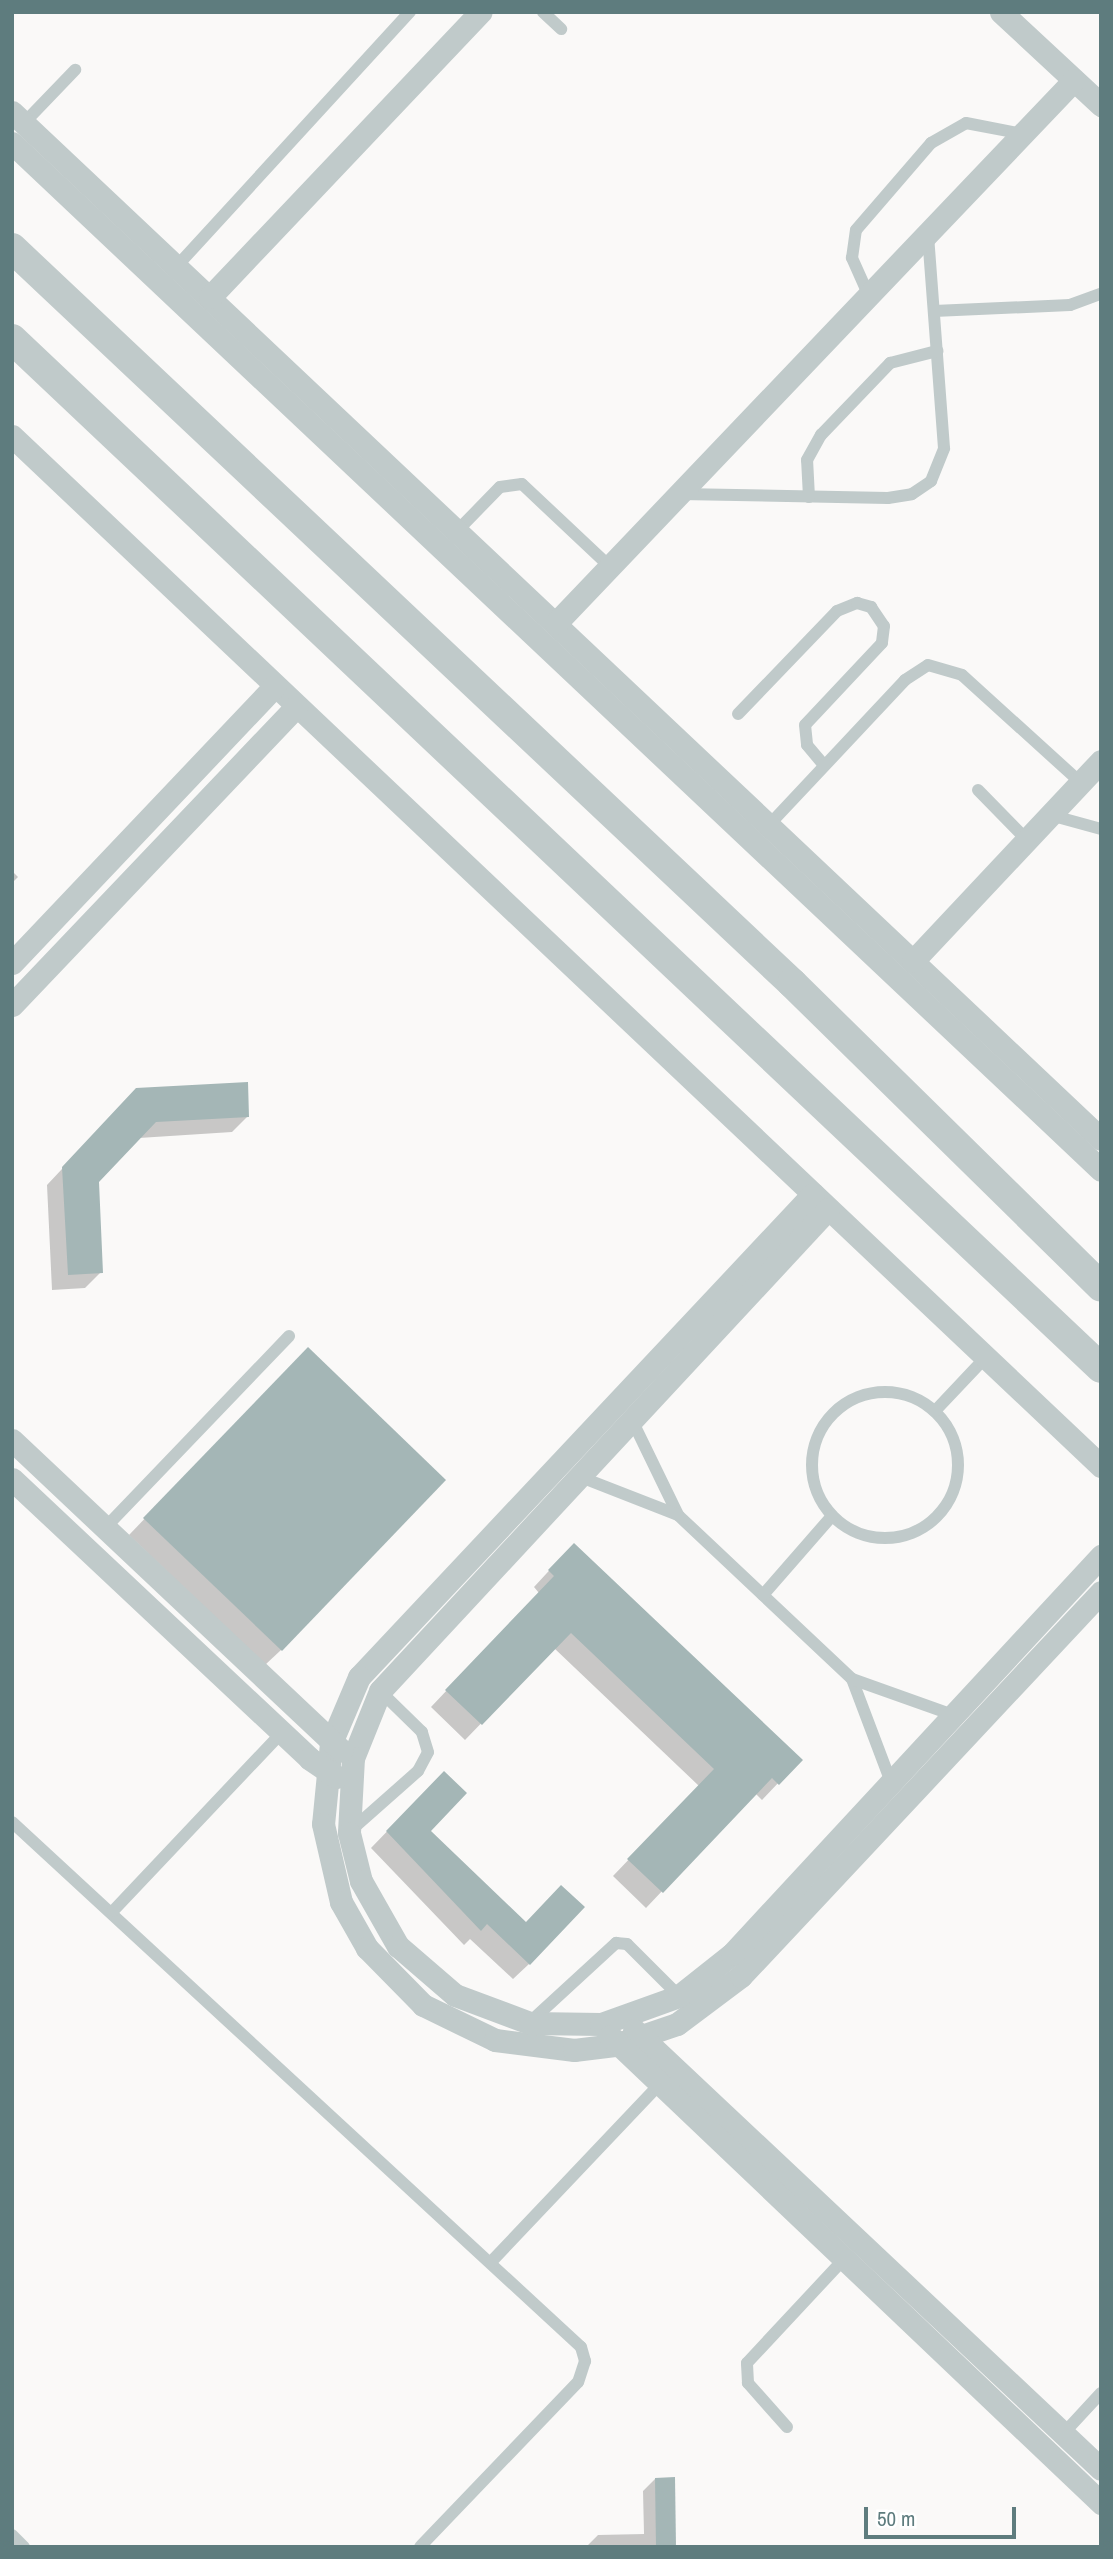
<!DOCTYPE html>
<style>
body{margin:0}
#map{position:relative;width:1113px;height:2559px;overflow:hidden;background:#faf9f8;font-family:"Archivo Narrow",sans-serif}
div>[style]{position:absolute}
.shadow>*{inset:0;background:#0003}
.building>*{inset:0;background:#a4b6b6}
.service>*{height:12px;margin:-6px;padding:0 6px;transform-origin:6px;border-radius:6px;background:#c0caca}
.service>.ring{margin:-6px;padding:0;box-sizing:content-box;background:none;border:12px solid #c0caca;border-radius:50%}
.minor>*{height:23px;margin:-11.5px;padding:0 11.5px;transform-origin:11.5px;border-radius:11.5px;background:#c0caca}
.tertiary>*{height:30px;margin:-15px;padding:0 15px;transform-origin:15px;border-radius:15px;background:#c0caca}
span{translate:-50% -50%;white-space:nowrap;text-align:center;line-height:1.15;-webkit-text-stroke:7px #fff;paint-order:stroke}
.frame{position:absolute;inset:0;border:14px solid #5e7c7e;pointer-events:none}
.scale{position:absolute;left:864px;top:2507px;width:152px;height:32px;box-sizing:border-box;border:4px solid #5e7c7e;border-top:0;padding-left:9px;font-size:21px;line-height:24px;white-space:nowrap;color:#5e7c7e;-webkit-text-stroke:5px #fff;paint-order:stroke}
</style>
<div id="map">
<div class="shadow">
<i style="clip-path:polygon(12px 871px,18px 877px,12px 883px)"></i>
<i style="clip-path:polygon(120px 1107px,248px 1116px,232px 1132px,139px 1138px,97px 1182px,101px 1272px,85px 1288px,52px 1290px,47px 1185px)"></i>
<i style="clip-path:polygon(292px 1365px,281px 1650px,265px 1665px,129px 1535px)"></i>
<i style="clip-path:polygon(558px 1561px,800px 1760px,762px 1800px,755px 1793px,646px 1908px,613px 1876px,699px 1786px,554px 1648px,465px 1740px,431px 1707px,539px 1593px,534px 1587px)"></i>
<i style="clip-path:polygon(428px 1789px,428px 1831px,526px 1924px,529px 1964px,513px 1979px,470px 1939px,464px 1945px,371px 1848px)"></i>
<i style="clip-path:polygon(655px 2479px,675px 2547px,586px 2547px,598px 2535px,644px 2534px,643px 2491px)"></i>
</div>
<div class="building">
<i style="clip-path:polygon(248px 1082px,249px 1117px,156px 1122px,99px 1182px,103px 1273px,68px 1275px,62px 1167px,136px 1088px)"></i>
<i style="clip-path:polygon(308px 1347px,446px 1480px,282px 1651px,143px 1518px)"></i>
<i style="clip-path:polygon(574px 1543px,803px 1760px,779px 1785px,772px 1778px,663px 1893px,627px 1859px,714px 1769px,571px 1633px,482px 1725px,445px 1690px,554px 1576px,548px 1570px)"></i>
<i style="clip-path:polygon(444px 1771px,467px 1793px,431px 1831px,526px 1922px,561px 1885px,585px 1907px,530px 1965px,487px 1924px,481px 1931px,386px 1831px)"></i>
<i style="clip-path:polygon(675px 2477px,676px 2547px,656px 2547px,655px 2478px)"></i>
</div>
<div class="service">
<i style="left:543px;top:12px;width:25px;rotate:43deg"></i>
<i style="left:24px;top:123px;width:74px;rotate:-46.1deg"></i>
<i style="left:177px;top:266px;width:345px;rotate:-47.5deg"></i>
<i style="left:869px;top:296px;width:42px;rotate:-114.1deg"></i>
<i style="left:852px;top:258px;width:28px;rotate:-82deg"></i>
<i style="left:856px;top:230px;width:115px;rotate:-49.2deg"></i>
<i style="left:931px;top:143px;width:40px;rotate:-29.7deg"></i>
<i style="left:966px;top:123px;width:58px;rotate:10.9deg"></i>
<i style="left:934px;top:311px;width:136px;rotate:-2.5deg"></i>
<i style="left:1070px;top:305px;width:33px;rotate:-20deg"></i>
<i style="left:680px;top:494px;width:208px;rotate:1.1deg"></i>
<i style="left:888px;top:498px;width:24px;rotate:-9deg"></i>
<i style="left:912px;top:494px;width:23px;rotate:-34deg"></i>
<i style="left:931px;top:481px;width:35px;rotate:-68deg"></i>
<i style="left:944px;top:448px;width:215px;rotate:-94.3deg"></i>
<i style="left:809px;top:497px;width:37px;rotate:-93deg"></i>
<i style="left:807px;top:460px;width:29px;rotate:-61deg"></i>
<i style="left:821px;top:435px;width:100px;rotate:-46.2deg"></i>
<i style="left:890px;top:363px;width:49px;rotate:-14.3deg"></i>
<i style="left:458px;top:530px;width:60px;rotate:-45.7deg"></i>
<i style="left:500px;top:487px;width:22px;rotate:-8deg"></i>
<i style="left:522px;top:484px;width:121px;rotate:43.3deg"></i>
<i style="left:738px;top:714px;width:143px;rotate:-46.1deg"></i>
<i style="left:837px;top:611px;width:22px;rotate:-22deg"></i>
<i style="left:857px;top:603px;width:15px;rotate:16deg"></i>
<i style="left:871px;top:607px;width:23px;rotate:56deg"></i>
<i style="left:884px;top:626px;width:17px;rotate:97deg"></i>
<i style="left:882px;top:643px;width:112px;rotate:133.2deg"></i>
<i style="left:805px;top:725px;width:20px;rotate:84deg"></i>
<i style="left:807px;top:745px;width:26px;rotate:50deg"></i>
<i style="left:978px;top:790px;width:70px;rotate:45.6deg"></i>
<i style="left:1050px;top:815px;width:53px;rotate:15.4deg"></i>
<i style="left:769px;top:825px;width:199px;rotate:-46.8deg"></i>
<i style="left:905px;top:680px;width:27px;rotate:-33deg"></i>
<i style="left:928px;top:665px;width:35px;rotate:16deg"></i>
<i style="left:962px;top:675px;width:161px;rotate:42.2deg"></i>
<i class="ring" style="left:812px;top:1392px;width:134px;height:134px"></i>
<i style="left:935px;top:1411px;width:74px;rotate:-46.6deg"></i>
<i style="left:631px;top:1418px;width:108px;rotate:64.1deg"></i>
<i style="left:678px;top:1515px;width:239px;rotate:43.3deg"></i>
<i style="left:852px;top:1679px;width:110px;rotate:69.3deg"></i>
<i style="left:578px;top:1476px;width:107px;rotate:21.3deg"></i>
<i style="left:105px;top:1528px;width:266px;rotate:-46.2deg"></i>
<i style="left:763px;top:1595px;width:105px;rotate:-48.9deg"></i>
<i style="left:852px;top:1679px;width:107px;rotate:19.6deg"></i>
<i style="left:12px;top:1822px;width:774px;rotate:42.7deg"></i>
<i style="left:581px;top:2347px;width:15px;rotate:74deg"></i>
<i style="left:585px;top:2361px;width:22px;rotate:108deg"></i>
<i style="left:578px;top:2382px;width:228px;rotate:133.8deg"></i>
<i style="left:349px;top:1832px;width:92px;rotate:-41.5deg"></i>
<i style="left:418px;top:1771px;width:21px;rotate:-62deg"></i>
<i style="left:428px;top:1752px;width:21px;rotate:-107deg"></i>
<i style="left:422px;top:1732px;width:59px;rotate:-135.7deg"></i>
<i style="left:113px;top:1911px;width:246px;rotate:-46.6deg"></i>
<i style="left:530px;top:2022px;width:117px;rotate:-42.6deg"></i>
<i style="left:616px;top:1943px;width:11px;rotate:5deg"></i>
<i style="left:627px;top:1944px;width:74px;rotate:45deg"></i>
<i style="left:491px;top:2262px;width:243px;rotate:-46.5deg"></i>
<i style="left:787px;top:2427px;width:59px;rotate:-131.6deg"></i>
<i style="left:748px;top:2383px;width:20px;rotate:-93deg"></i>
<i style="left:747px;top:2363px;width:141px;rotate:-47deg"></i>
<i style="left:1063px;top:2434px;width:56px;rotate:-47.2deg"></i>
<i style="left:12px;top:2535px;width:17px;rotate:45deg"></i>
</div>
<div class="minor">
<i style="left:1001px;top:12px;width:137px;rotate:42.9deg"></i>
<i style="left:12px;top:112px;width:1497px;rotate:43.32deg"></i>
<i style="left:12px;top:143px;width:1497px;rotate:43.32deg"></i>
<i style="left:210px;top:297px;width:393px;rotate:-46.5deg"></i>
<i style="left:12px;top:436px;width:1499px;rotate:43.41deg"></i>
<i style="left:556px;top:623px;width:750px;rotate:-46.35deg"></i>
<i style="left:913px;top:961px;width:274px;rotate:-46.8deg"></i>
<i style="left:12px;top:963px;width:381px;rotate:-46.5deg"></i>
<i style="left:12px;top:1005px;width:412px;rotate:-46.4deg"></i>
<i style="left:813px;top:1194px;width:663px;rotate:133.23deg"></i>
<i style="left:359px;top:1677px;width:72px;rotate:113deg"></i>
<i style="left:331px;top:1743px;width:81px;rotate:95.6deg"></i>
<i style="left:323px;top:1824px;width:80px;rotate:77deg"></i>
<i style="left:341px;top:1902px;width:53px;rotate:60.5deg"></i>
<i style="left:367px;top:1948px;width:80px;rotate:45.5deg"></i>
<i style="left:423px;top:2005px;width:80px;rotate:25.9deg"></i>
<i style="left:495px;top:2040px;width:80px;rotate:7.2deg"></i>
<i style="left:574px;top:2050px;width:41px;rotate:-7deg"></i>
<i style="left:615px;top:2045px;width:65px;rotate:-18.7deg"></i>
<i style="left:677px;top:2024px;width:80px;rotate:-36.9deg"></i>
<i style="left:741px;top:1976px;width:526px;rotate:-46.85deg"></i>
<i style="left:828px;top:1209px;width:658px;rotate:132.91deg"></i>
<i style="left:380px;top:1691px;width:72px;rotate:111.9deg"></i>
<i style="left:353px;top:1758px;width:75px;rotate:93.1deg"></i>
<i style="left:349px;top:1833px;width:49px;rotate:76deg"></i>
<i style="left:361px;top:1881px;width:75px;rotate:60.4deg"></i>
<i style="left:398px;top:1946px;width:75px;rotate:40.7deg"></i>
<i style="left:455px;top:1995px;width:80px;rotate:20.5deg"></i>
<i style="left:530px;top:2023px;width:71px;rotate:0.8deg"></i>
<i style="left:601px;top:2024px;width:83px;rotate:-19.7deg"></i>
<i style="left:679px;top:1996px;width:68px;rotate:-38.4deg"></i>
<i style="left:732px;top:1954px;width:543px;rotate:-47.17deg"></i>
<i style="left:12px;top:1440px;width:453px;rotate:43.3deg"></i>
<i style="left:12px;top:1479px;width:409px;rotate:43.2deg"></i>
<i style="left:310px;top:1759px;width:32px;rotate:34deg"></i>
<i style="left:634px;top:2030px;width:641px;rotate:43.23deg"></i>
<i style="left:610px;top:2036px;width:678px;rotate:43.56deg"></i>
</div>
<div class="tertiary">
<i style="left:12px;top:248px;width:1072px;rotate:43.3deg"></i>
<i style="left:792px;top:983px;width:433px;rotate:44.5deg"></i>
<i style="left:12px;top:339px;width:1498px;rotate:43.38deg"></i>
</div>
<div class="frame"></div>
<div class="scale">50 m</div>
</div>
